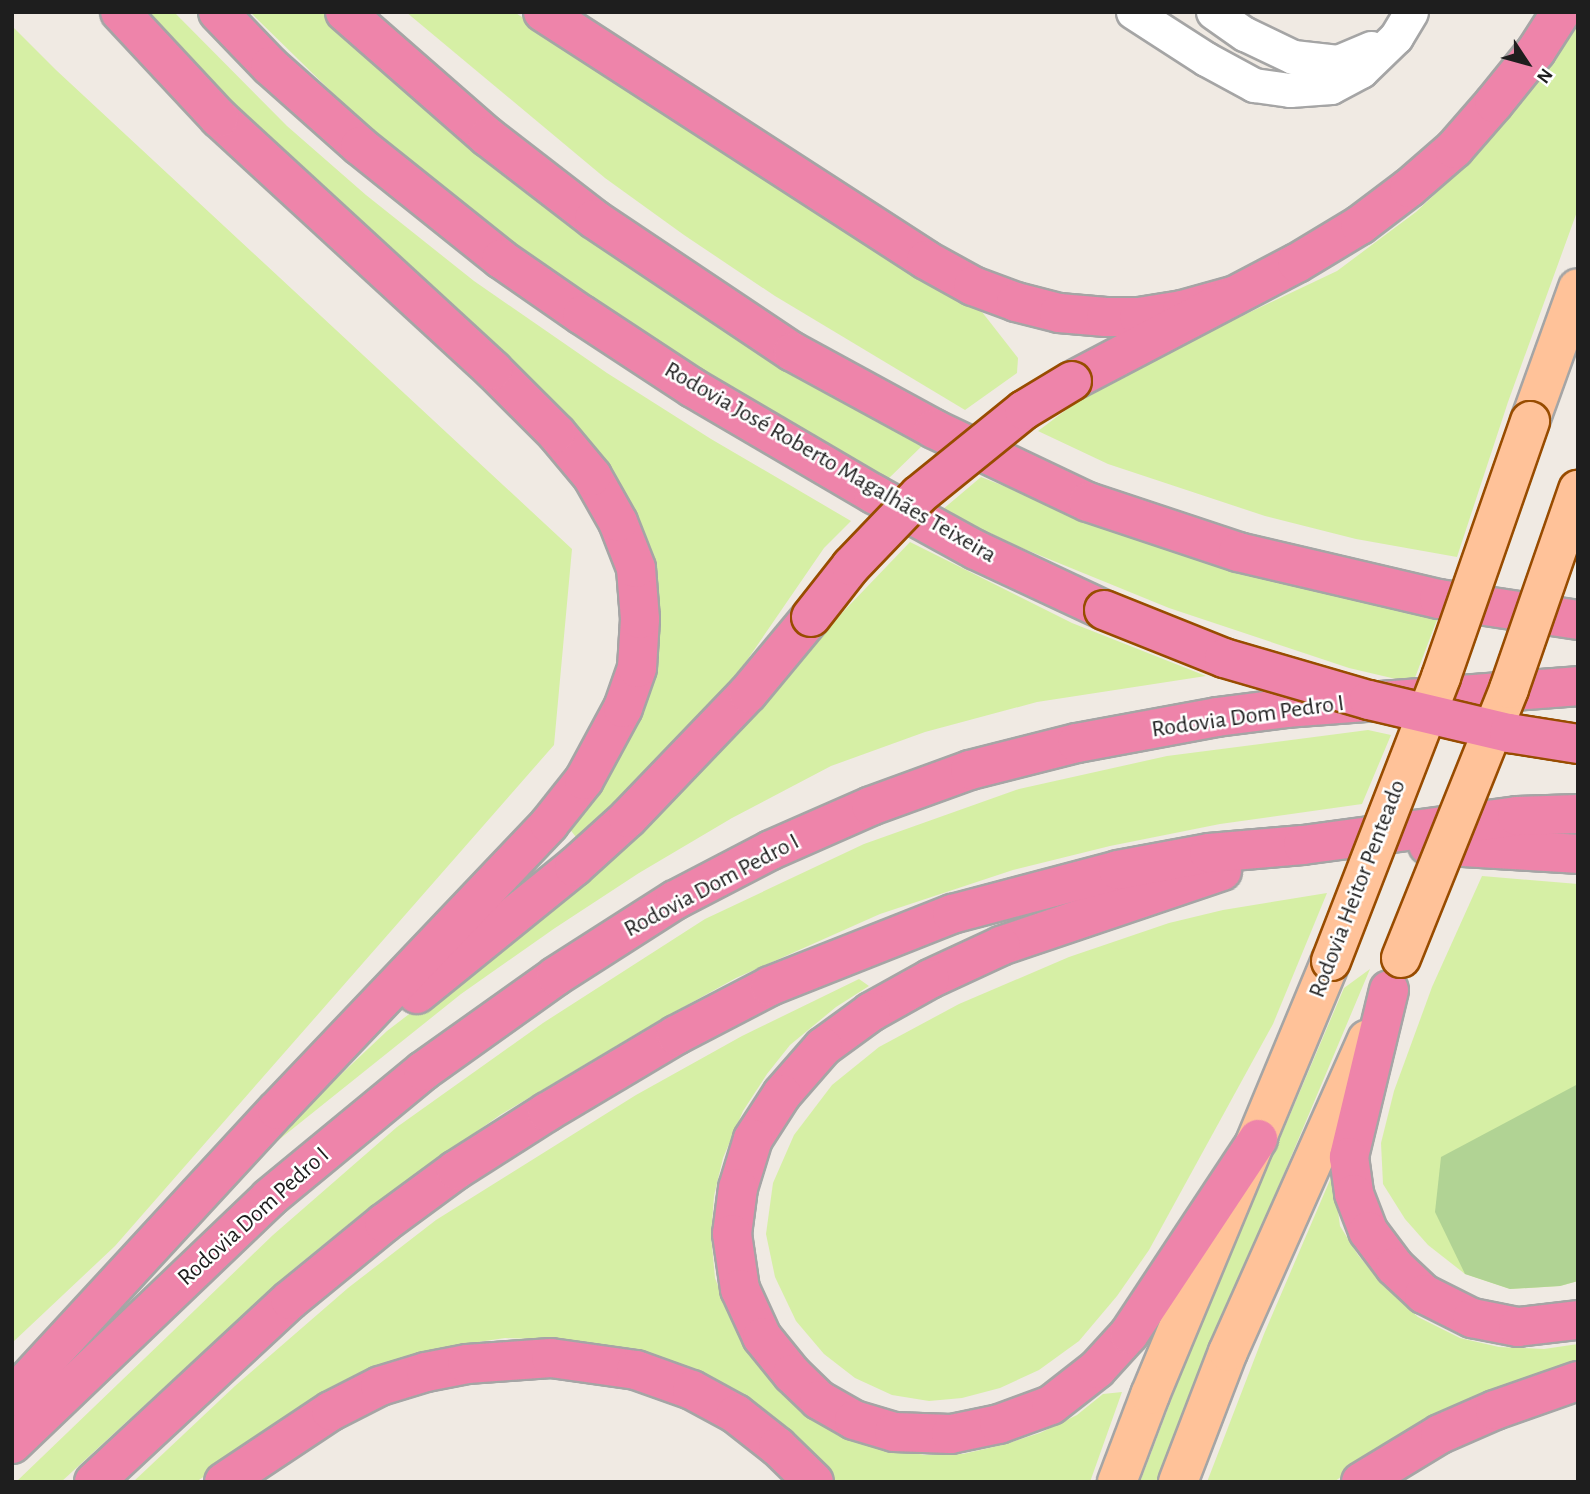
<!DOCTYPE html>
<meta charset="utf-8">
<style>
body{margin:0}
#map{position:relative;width:1590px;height:1494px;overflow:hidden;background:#f0eae3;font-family:"Alegreya Sans",sans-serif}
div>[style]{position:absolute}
.grass>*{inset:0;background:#d6efa5}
.forest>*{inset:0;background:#b1d394}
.roads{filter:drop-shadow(2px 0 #a5a5a5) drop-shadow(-2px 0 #a5a5a5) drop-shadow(0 2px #a5a5a5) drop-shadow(0 -2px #a5a5a5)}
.minor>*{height:33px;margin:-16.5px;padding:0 16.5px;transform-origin:16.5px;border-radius:16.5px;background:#fff}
.major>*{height:38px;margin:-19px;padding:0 19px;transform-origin:19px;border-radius:19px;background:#ffc299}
.highway>*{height:38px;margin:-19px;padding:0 19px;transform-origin:19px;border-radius:19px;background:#ee84aa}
.bridges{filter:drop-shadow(2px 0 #984c00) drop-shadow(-2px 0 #984c00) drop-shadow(0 2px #984c00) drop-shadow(0 -2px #984c00)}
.major-bridge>*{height:38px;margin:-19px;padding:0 19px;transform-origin:19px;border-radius:19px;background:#ffc299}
.highway-bridge>*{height:38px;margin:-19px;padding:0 19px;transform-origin:19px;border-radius:19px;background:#ee84aa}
span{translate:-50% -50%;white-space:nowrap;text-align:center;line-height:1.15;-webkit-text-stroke:5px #fff;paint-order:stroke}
.street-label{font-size:24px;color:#1e1e1e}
.frame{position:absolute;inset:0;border:14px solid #1e1e1e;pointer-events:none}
.north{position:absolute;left:1492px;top:28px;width:70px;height:70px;-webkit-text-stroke:5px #fff;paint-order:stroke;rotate:126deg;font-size:19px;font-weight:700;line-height:28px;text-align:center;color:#1e1e1e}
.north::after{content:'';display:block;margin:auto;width:24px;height:32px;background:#1e1e1e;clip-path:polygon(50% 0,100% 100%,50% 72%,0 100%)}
</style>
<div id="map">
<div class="grass">
<i style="clip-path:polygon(138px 12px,174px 12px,287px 126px,366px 195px,474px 281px,607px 373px,711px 439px,851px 521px,824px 548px,721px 698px,579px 841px,569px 828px,655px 572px,347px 216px)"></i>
<i style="clip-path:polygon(250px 12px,326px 12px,369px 54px,924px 444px,886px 481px,683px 361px,573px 288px,426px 176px,345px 105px)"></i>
<i style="clip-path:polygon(406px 12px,514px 12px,975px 303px,1018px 358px,1017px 373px,965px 410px,775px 296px,684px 235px,605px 178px)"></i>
<i style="clip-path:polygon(1578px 23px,1578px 209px,1508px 402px,1457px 557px,1356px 539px,1265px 516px,1108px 464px,1038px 431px,1078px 401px,1153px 358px,1337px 271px,1416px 212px,1480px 152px,1531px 89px)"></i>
<i style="clip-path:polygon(12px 26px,56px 70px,572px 549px,554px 745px,115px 1246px,12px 1343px)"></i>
<i style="clip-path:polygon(981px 477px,1121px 532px,1438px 617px,1413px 683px,1349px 668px,1169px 608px,1017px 546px,942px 510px)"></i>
<i style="clip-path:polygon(910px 542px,1072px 623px,1206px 676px,1037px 702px,925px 732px,831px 766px,732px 818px,639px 873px,555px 928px,461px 994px,230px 1179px,387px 1031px,477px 962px,796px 661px)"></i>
<i style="clip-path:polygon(1368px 730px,1391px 735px,1362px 804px,1220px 824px,1110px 846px,1013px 870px,880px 914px,736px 978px,660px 1020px,500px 1115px,366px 1210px,291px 1271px,61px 1482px,16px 1482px,273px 1235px,397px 1127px,543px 1023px,705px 919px,864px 844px,1019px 789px,1167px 756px)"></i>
<i style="clip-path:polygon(1482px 876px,1578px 884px,1578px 1281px,1560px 1286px,1510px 1289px,1465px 1274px,1428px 1245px,1405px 1219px,1383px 1184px,1381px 1143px,1394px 1091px,1432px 987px)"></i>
<i style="clip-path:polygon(1327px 893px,1273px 1024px,1149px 1250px,1117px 1296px,1079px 1341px,1039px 1370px,1000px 1388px,962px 1398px,929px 1401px,892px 1395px,855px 1378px,824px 1354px,796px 1321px,775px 1277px,766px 1234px,773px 1183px,794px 1135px,832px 1085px,879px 1047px,959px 1004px,1069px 957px,1169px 923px,1223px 910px)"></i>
<i style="clip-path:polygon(1370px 969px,1211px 1347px,1161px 1482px,1140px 1482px,1194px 1340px,1344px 988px)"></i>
<i style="clip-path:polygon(859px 979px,869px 986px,836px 1007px,790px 1045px,767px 1074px,743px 1111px,723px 1158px,714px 1196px,711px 1235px,715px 1278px,731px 1320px,752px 1358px,780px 1391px,817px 1423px,842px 1436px,878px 1447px,925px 1455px,963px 1454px,1002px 1445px,1040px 1433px,1077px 1415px,1103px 1394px,1122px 1392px,1090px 1482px,836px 1482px,619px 1349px,563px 1340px,505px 1338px,445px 1347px,384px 1365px,279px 1425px,196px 1482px,133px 1482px,235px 1386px,348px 1288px,436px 1220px,636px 1095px,742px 1036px)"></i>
<i style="clip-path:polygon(1333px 1173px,1340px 1226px,1358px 1255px,1384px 1286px,1418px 1317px,1460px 1338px,1499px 1347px,1544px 1349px,1578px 1344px,1578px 1366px,1346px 1473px,1334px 1482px,1207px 1482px,1264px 1334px)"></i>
</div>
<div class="forest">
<i style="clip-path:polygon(1578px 1084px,1578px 1281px,1560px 1286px,1510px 1289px,1465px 1274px,1435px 1212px,1441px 1157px)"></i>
</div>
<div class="roads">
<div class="minor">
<i style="left:1133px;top:12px;width:87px;rotate:32.8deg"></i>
<i style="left:1206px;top:59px;width:55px;rotate:28.4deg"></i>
<i style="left:1254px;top:85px;width:36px;rotate:8deg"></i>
<i style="left:1290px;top:90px;width:41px;rotate:-4.2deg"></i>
<i style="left:1331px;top:87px;width:34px;rotate:-28deg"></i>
<i style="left:1361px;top:71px;width:49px;rotate:-44.2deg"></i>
<i style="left:1396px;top:37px;width:29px;rotate:-59deg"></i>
<i style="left:1213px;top:12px;width:39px;rotate:35deg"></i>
<i style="left:1245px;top:34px;width:53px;rotate:25.6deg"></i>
<i style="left:1293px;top:57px;width:45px;rotate:6.3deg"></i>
<i style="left:1338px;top:62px;width:36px;rotate:-23deg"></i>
</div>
<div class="major">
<i style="left:1530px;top:421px;width:141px;rotate:-70.2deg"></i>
<i style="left:1117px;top:1482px;width:93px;rotate:-69.2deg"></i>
<i style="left:1150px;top:1395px;width:470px;rotate:-67.4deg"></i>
<i style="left:1178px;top:1482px;width:139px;rotate:-69deg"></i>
<i style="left:1228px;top:1352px;width:342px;rotate:-66deg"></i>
</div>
<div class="highway">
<i style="left:218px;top:12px;width:75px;rotate:46.1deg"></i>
<i style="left:270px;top:66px;width:120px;rotate:41.6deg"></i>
<i style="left:360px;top:146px;width:181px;rotate:38.7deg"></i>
<i style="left:501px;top:259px;width:98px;rotate:34.7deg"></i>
<i style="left:582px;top:315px;width:133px;rotate:33.3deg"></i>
<i style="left:693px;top:388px;width:210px;rotate:30.4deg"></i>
<i style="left:874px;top:494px;width:116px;rotate:28.8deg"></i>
<i style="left:976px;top:550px;width:141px;rotate:25.1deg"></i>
<i style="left:345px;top:12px;width:190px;rotate:41.2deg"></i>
<i style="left:488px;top:137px;width:134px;rotate:37.7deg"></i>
<i style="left:594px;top:219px;width:239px;rotate:33.8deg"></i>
<i style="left:793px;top:352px;width:161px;rotate:28.6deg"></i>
<i style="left:934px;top:429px;width:170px;rotate:25.4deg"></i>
<i style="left:1088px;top:502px;width:158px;rotate:18.4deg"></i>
<i style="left:1238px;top:552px;width:206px;rotate:13.2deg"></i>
<i style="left:1439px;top:599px;width:141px;rotate:8.6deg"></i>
<i style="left:543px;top:12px;width:456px;rotate:32.9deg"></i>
<i style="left:926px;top:260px;width:54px;rotate:29deg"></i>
<i style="left:973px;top:286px;width:46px;rotate:20.4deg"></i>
<i style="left:1016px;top:302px;width:44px;rotate:14.3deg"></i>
<i style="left:1059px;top:313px;width:47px;rotate:4.9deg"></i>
<i style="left:1106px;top:317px;width:33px"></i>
<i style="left:1139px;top:317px;width:44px;rotate:-9.2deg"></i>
<i style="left:1182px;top:310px;width:53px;rotate:-15.4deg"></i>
<i style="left:1072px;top:381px;width:254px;rotate:-27.7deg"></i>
<i style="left:1297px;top:263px;width:74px;rotate:-31.1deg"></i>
<i style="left:1360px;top:225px;width:61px;rotate:-37.1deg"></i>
<i style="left:1409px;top:188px;width:60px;rotate:-40.9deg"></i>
<i style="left:1454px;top:149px;width:61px;rotate:-49deg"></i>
<i style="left:1494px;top:103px;width:67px;rotate:-51.1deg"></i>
<i style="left:1536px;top:51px;width:46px;rotate:-57.3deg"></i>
<i style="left:1428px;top:845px;width:150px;rotate:3.4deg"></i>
<i style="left:1222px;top:871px;width:233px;rotate:161.3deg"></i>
<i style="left:1001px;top:946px;width:78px;rotate:155.1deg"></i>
<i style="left:930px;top:979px;width:68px;rotate:150.8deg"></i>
<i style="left:871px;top:1012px;width:59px;rotate:143.9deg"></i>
<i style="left:823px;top:1047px;width:62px;rotate:131.1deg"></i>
<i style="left:782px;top:1094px;width:54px;rotate:122.8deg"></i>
<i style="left:753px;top:1139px;width:51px;rotate:107deg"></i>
<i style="left:738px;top:1188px;width:46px;rotate:97.4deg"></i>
<i style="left:732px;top:1234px;width:56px;rotate:81.7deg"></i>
<i style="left:740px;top:1289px;width:53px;rotate:65.4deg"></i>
<i style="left:762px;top:1337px;width:48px;rotate:51deg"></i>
<i style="left:792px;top:1374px;width:37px;rotate:44deg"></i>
<i style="left:819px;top:1400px;width:40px;rotate:29.7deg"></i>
<i style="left:854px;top:1420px;width:42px;rotate:16.7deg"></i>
<i style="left:894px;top:1432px;width:57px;rotate:2deg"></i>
<i style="left:951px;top:1434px;width:49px;rotate:-11.8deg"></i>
<i style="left:999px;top:1424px;width:55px;rotate:-20.1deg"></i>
<i style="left:1051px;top:1405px;width:58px;rotate:-38deg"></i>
<i style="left:1097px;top:1369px;width:47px;rotate:-47.6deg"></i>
<i style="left:1129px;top:1334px;width:234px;rotate:-56.5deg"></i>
<i style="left:1389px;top:990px;width:172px;rotate:103.5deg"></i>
<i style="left:1349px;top:1157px;width:37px;rotate:82deg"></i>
<i style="left:1354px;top:1194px;width:40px;rotate:69deg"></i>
<i style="left:1368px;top:1231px;width:45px;rotate:53.1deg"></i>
<i style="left:1395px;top:1267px;width:40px;rotate:43deg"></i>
<i style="left:1424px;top:1294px;width:54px;rotate:26.6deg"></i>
<i style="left:1472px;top:1318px;width:47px;rotate:11.1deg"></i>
<i style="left:1518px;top:1327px;width:60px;rotate:-6.7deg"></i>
<i style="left:417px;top:994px;width:202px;rotate:-39deg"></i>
<i style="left:574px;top:867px;width:73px;rotate:-42.2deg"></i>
<i style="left:628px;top:818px;width:173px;rotate:-46.2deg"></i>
<i style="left:748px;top:693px;width:99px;rotate:-50.3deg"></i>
<i style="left:12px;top:1397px;width:391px;rotate:-47.3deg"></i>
<i style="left:277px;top:1110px;width:395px;rotate:-46.4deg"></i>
<i style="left:549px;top:824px;width:56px;rotate:-51.5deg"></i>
<i style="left:584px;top:780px;width:82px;rotate:-61.6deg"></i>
<i style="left:623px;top:708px;width:42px;rotate:-70.7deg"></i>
<i style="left:637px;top:668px;width:49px;rotate:-86.5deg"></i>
<i style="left:640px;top:619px;width:51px;rotate:-94.5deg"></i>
<i style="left:636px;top:568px;width:49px;rotate:-111.4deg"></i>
<i style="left:618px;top:522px;width:53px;rotate:-119.5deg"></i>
<i style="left:592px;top:476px;width:56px;rotate:-129.9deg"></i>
<i style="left:556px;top:433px;width:89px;rotate:-135deg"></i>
<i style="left:493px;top:370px;width:372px;rotate:-137.4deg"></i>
<i style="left:219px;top:118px;width:145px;rotate:-133deg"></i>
<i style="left:12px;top:1444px;width:356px;rotate:-43.7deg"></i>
<i style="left:269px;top:1198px;width:200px;rotate:-39.5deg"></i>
<i style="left:423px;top:1071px;width:163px;rotate:-35.5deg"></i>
<i style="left:556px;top:976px;width:141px;rotate:-32.6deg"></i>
<i style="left:675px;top:900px;width:108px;rotate:-27.5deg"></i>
<i style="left:771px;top:850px;width:109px;rotate:-23.7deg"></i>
<i style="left:871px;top:806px;width:105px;rotate:-20deg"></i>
<i style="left:970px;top:770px;width:110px;rotate:-14.2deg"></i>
<i style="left:1077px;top:743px;width:142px;rotate:-10.5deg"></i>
<i style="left:1217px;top:717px;width:71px;rotate:-7.3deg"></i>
<i style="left:1287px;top:708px;width:292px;rotate:-4.3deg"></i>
<i style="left:94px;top:1482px;width:267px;rotate:-42.9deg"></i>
<i style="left:290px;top:1300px;width:122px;rotate:-39.3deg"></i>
<i style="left:384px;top:1223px;width:89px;rotate:-36.4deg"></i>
<i style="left:456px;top:1170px;width:108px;rotate:-32.5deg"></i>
<i style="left:547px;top:1112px;width:150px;rotate:-30.8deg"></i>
<i style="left:676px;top:1035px;width:106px;rotate:-27.5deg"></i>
<i style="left:770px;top:986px;width:196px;rotate:-21.6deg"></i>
<i style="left:952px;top:914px;width:172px;rotate:-14.8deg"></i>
<i style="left:1118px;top:870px;width:93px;rotate:-10.6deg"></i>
<i style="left:1209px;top:853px;width:94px;rotate:-4.9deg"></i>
<i style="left:1303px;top:845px;width:216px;rotate:-7.7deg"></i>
<i style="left:1517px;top:816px;width:61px;rotate:-1.9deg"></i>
<i style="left:224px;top:1482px;width:128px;rotate:-33.6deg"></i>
<i style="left:331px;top:1411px;width:55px;rotate:-27deg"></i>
<i style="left:380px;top:1386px;width:48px;rotate:-16.9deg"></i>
<i style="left:426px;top:1372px;width:42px;rotate:-11deg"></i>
<i style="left:467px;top:1364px;width:84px;rotate:-4.1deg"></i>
<i style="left:551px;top:1358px;width:86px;rotate:8deg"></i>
<i style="left:636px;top:1370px;width:59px;rotate:19.7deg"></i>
<i style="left:692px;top:1390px;width:50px;rotate:28.6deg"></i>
<i style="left:736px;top:1414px;width:53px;rotate:38.2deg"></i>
<i style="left:778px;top:1447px;width:50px;rotate:44.2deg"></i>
<i style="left:1361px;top:1482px;width:92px;rotate:-31.3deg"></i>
<i style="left:1440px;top:1434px;width:60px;rotate:-23.6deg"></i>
<i style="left:1495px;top:1410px;width:88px;rotate:-19.3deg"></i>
</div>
</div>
<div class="bridges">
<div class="major-bridge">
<i style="left:1401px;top:958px;width:290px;rotate:-68.1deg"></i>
<i style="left:1509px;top:689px;width:211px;rotate:-70.9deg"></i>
<i style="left:1331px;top:961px;width:305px;rotate:-68.8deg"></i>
<i style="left:1441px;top:677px;width:271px;rotate:-70.8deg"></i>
</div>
<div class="highway-bridge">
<i style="left:1104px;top:610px;width:129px;rotate:21.8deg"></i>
<i style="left:1224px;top:658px;width:151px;rotate:16.2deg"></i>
<i style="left:1369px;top:700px;width:144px;rotate:13.3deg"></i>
<i style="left:1509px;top:733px;width:70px;rotate:9.1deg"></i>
<i style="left:811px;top:617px;width:65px;rotate:-51.9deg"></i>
<i style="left:851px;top:566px;width:98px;rotate:-46.2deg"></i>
<i style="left:919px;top:495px;width:135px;rotate:-39deg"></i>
<i style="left:1024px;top:410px;width:56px;rotate:-31.1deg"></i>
</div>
</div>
<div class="street-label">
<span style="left:830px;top:463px;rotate:30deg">Rodovia José Roberto Magalhães Teixeira</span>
<span style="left:1248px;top:717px;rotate:-8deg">Rodovia Dom Pedro I</span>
<span style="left:712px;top:886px;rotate:-28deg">Rodovia Dom Pedro I</span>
<span style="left:1358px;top:889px;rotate:-69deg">Rodovia Heitor Penteado</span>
<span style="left:254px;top:1217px;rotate:-42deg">Rodovia Dom Pedro I</span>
</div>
<div class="frame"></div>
<div class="north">N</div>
</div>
